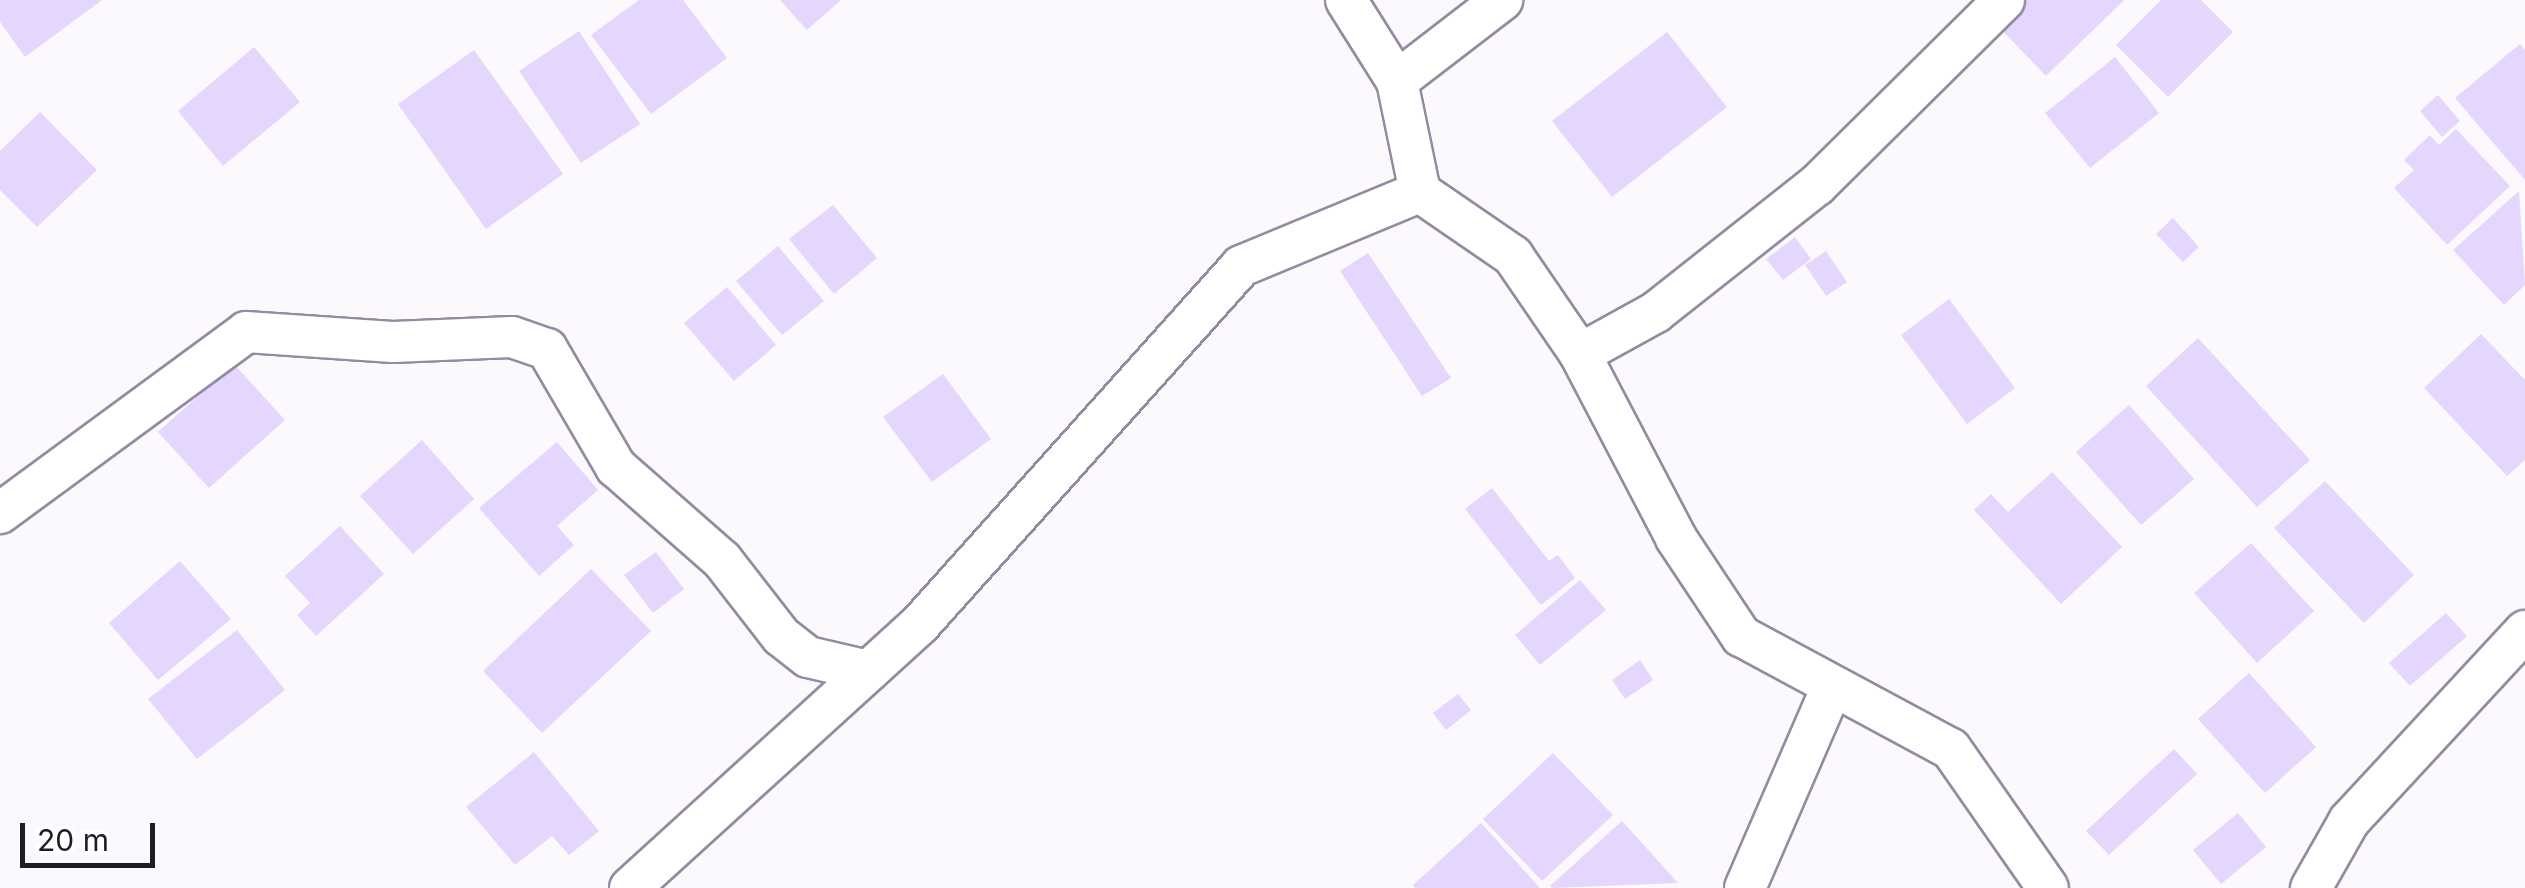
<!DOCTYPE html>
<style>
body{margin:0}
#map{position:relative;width:2525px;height:888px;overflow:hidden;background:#fbf9fe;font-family:Inter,sans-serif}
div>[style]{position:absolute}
.building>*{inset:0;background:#e4d6fd}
.roads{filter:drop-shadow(2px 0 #938ba1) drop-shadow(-2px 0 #938ba1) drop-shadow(0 2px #938ba1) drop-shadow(0 -2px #938ba1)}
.street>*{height:40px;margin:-20px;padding:0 20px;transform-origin:20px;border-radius:20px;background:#fff}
span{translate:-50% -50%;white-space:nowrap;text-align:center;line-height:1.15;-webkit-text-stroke:8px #fff;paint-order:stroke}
.scale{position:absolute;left:20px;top:823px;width:135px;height:45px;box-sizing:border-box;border:5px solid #201c25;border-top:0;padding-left:12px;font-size:30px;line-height:35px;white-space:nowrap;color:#201c25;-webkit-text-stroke:8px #fff;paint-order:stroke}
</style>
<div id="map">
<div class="building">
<i style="clip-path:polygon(0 0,102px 0,25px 57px,0 22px)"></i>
<i style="clip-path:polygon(639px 0,683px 0,727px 58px,651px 114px,591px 35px)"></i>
<i style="clip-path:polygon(780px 0,841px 0,807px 30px)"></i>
<i style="clip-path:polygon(2018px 0,2124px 0,2046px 76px,1995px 23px)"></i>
<i style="clip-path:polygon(2161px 0,2201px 0,2233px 32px,2168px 97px,2116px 45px)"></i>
<i style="clip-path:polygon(579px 31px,640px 124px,581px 163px,519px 71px)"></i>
<i style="clip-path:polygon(1667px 32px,1727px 107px,1612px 197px,1552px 121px)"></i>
<i style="clip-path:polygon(2520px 44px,2525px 50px,2525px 180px,2455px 98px)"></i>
<i style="clip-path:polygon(254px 47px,300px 102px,223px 166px,178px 111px)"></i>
<i style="clip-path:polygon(474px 50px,563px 174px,486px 229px,398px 104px)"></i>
<i style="clip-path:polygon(2115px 57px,2159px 113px,2090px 168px,2045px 113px)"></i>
<i style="clip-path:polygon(2438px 95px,2460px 121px,2442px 137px,2420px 111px)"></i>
<i style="clip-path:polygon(40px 112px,97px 170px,37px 227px,0 190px,0 151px)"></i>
<i style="clip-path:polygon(2456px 129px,2510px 186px,2447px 245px,2394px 188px,2414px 170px,2404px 160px,2430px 135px,2439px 145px)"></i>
<i style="clip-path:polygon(2519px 191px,2525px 285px,2504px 305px,2453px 250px)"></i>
<i style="clip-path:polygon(833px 205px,877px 258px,834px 294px,789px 239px)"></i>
<i style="clip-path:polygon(2173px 218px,2199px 247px,2183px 262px,2156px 234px)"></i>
<i style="clip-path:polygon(1795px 237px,1811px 259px,1783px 280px,1766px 259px)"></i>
<i style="clip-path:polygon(778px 246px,824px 301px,782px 335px,736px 281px)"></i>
<i style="clip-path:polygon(1826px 251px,1847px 282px,1826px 296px,1805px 265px)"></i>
<i style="clip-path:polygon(1368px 253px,1451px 378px,1422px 396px,1340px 271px)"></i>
<i style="clip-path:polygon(727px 287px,776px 345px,734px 381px,684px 323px)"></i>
<i style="clip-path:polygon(1949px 299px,2015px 388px,1967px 424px,1901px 335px)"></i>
<i style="clip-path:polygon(2481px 334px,2525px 380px,2525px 460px,2507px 476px,2424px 388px)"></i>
<i style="clip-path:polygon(2198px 338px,2310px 460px,2257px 507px,2146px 386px)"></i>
<i style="clip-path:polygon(234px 364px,285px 420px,209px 488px,158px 432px)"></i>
<i style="clip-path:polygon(943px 374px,991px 439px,932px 482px,883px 417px)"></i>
<i style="clip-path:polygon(2129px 405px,2194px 479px,2141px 525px,2076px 452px)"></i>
<i style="clip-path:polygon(422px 440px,474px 499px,413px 554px,360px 496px)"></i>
<i style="clip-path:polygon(557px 442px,598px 490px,557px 526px,574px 545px,539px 576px,479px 508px)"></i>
<i style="clip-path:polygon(2052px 472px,2122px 547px,2061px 604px,1974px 510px,1991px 494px,2008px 512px)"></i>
<i style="clip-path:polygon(2325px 481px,2414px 575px,2364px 623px,2274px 528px)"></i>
<i style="clip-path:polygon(1492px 488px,1549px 561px,1558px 555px,1575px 578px,1541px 605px,1465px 509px)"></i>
<i style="clip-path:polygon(340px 526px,384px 574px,316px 636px,297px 615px,310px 603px,285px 576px)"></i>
<i style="clip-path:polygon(2251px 543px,2314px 611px,2257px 663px,2194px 593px)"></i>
<i style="clip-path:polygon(656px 552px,684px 589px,653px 613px,624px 575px)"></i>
<i style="clip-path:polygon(180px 561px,231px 619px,158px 680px,109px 623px)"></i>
<i style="clip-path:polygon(591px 569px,651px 631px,542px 733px,483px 671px)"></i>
<i style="clip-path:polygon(1580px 580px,1606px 610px,1540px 665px,1515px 635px)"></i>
<i style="clip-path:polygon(2446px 613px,2467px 636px,2410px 686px,2389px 663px)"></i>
<i style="clip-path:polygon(237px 630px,285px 690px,197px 759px,148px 699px)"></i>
<i style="clip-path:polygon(1640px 660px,1653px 680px,1625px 699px,1612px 680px)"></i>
<i style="clip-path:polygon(2249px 673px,2316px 747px,2265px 793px,2198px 719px)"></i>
<i style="clip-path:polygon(1458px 694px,1471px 710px,1446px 730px,1433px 713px)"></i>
<i style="clip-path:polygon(2174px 749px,2197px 774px,2109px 855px,2086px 831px)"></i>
<i style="clip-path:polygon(534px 752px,599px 831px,569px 855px,552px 836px,515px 865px,466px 807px)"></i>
<i style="clip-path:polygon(1553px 753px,1613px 815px,1542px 881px,1483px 819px)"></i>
<i style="clip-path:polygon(2238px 813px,2266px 847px,2221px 884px,2193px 850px)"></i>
<i style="clip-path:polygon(1622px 821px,1678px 883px,1552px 888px,1550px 886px)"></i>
<i style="clip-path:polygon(1481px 823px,1540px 888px,1415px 888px,1413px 885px)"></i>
</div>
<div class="roads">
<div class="street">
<i style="left:1346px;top:0;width:96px;rotate:57.8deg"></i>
<i style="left:1397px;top:81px;width:113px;rotate:78.3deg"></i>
<i style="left:1420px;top:192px;width:113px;rotate:34.5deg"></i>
<i style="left:1513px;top:256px;width:119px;rotate:55.6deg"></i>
<i style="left:1580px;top:354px;width:208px;rotate:62.4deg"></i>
<i style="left:1676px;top:538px;width:118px;rotate:56.4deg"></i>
<i style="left:1741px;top:636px;width:238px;rotate:28.3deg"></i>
<i style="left:1951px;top:749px;width:169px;rotate:55.1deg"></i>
<i style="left:1397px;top:81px;width:133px;rotate:-37.6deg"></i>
<i style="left:1580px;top:354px;width:87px;rotate:-28.9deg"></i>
<i style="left:1656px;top:312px;width:205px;rotate:-38.3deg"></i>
<i style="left:1817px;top:185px;width:263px;rotate:-44.7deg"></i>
<i style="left:0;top:513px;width:305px;rotate:-36.3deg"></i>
<i style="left:246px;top:332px;width:147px;rotate:3.9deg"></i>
<i style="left:393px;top:342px;width:119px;rotate:-2.4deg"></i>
<i style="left:512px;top:337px;width:37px;rotate:19deg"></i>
<i style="left:547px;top:349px;width:137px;rotate:59.7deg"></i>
<i style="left:616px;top:467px;width:141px;rotate:41.3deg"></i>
<i style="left:722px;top:560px;width:96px;rotate:52.2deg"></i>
<i style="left:781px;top:636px;width:34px;rotate:38deg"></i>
<i style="left:808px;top:657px;width:62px;rotate:13.1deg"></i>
<i style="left:630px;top:888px;width:394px;rotate:-42.3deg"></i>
<i style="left:921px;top:623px;width:479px;rotate:-48.1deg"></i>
<i style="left:1241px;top:266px;width:194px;rotate:-22.5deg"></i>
<i style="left:1745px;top:888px;width:214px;rotate:-66.6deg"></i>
<i style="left:2311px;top:888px;width:77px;rotate:-60.4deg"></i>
<i style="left:2349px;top:821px;width:259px;rotate:-47.2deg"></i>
</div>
</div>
<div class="scale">20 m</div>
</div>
